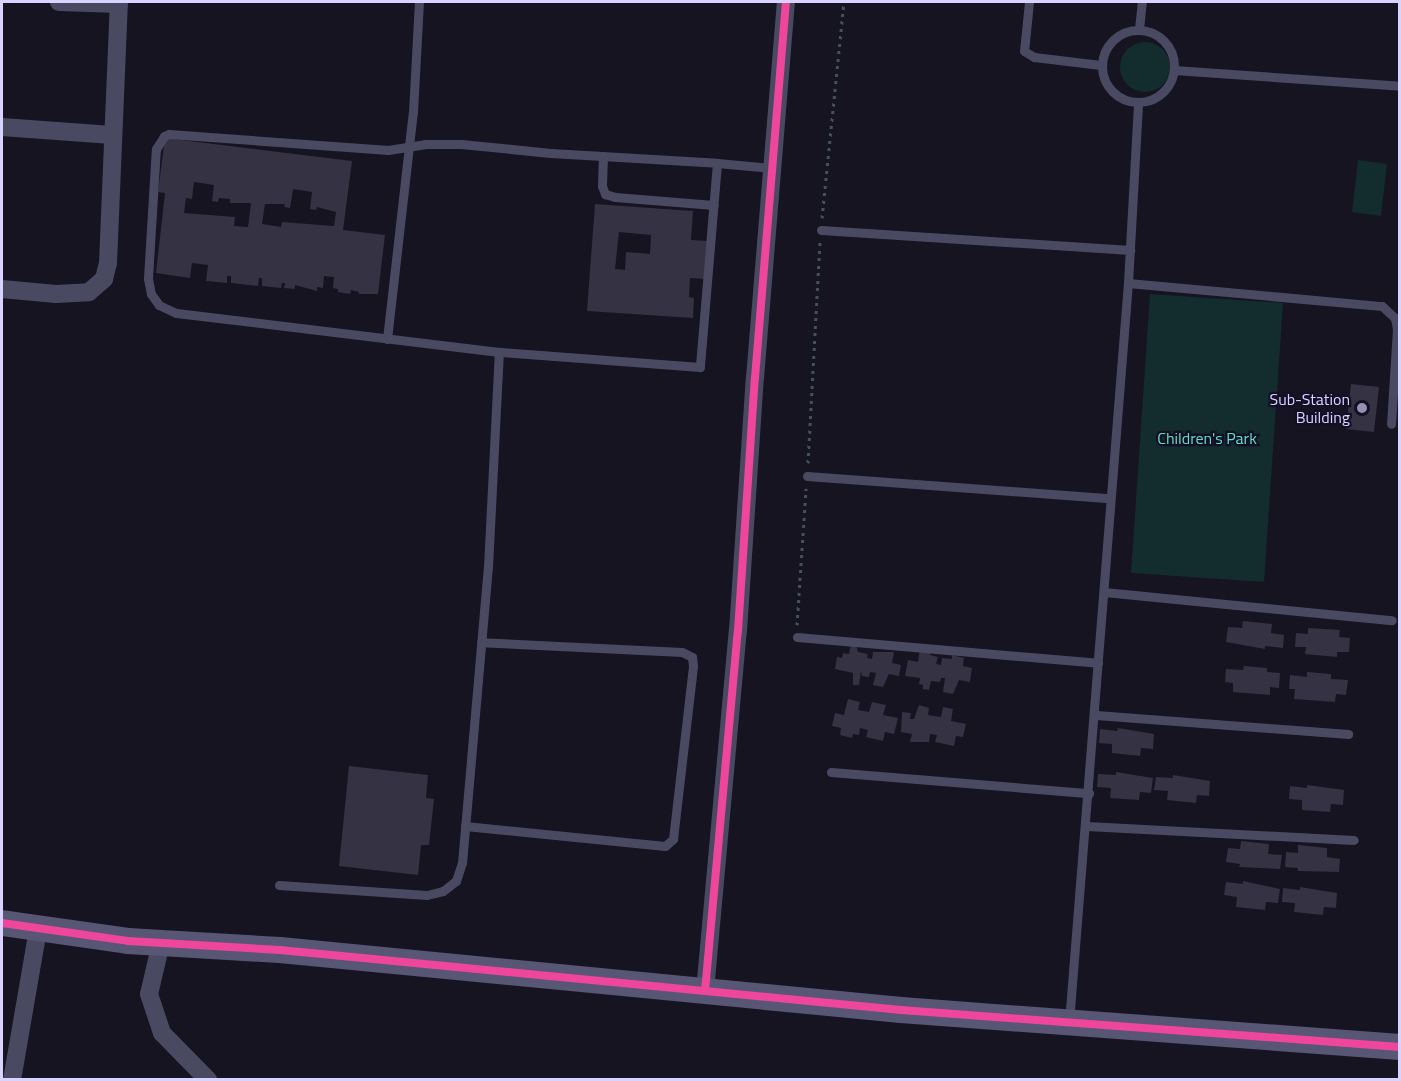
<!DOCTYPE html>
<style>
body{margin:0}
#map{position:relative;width:1401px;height:1081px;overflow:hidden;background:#161421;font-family:"Titillium Web",sans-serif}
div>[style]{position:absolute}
.green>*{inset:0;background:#132c2d}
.round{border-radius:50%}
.building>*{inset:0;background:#343243}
.path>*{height:3px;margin-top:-1.5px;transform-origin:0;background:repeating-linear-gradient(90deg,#44505f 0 3px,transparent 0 7.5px)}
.lane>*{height:9px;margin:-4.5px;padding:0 4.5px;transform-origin:4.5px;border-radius:4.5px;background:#4a4962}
.lane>.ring{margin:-4.5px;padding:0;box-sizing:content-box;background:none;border:9px solid #4a4962;border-radius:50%}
.street>*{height:18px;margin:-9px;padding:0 9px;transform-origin:9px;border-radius:9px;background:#4a4962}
.secondary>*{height:26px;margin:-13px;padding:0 13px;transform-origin:13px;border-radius:13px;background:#575674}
.cycleway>*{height:8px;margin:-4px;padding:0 4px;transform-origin:4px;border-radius:4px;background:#ed469a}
.dots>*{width:16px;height:16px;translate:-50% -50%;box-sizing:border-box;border:3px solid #130f26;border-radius:50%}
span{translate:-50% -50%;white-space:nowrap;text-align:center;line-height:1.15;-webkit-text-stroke:4.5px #130f26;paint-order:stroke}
.poi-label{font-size:16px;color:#d9d4ff}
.right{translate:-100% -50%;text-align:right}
.park-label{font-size:16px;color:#5fe0c0}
.frame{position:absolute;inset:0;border:3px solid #d9d4ff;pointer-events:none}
</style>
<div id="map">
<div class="green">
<i class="round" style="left:1120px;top:42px;width:50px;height:50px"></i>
<i style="clip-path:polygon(1358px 160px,1387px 164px,1381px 216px,1352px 212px)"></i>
<i style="clip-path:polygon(1150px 294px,1283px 303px,1264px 582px,1131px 573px)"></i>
</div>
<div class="building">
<i style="clip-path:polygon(evenodd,165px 138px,352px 161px,343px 230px,385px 235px,378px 294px,359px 294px,359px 292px,351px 290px,350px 294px,338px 292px,338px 289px,333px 288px,334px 277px,324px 276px,323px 288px,317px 287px,317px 291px,295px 285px,295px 289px,284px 288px,285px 283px,282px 283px,281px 288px,262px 286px,262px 278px,259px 278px,258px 286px,231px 283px,231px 276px,227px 276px,227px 283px,206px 281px,208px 265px,192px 263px,190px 278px,156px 273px,165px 193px,158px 192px,165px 138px,194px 182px,214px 185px,212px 201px,218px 202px,219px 198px,230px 199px,230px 203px,251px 203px,248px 227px,234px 226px,235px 217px,184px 213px,186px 198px,192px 199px,194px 182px,165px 138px,293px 189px,312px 192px,310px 209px,316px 210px,317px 207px,336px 212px,334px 226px,282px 222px,281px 227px,262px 224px,265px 204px,285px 204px,284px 207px,290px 208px,293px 189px)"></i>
<i style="clip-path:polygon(evenodd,595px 204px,693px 211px,691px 240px,709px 241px,706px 279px,690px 278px,689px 297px,694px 298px,693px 318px,587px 311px,595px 204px,619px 232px,651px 235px,650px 254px,626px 252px,625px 270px,615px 269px,619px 232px)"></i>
<i style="clip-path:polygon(1351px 384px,1379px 387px,1374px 432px,1346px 429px)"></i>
<i style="clip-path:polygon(1243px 621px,1272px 624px,1271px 633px,1284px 635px,1283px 648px,1265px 646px,1265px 649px,1226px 642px,1228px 627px,1242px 628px)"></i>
<i style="clip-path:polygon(1308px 628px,1340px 630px,1339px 637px,1350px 638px,1349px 652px,1337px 652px,1337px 657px,1305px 654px,1306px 647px,1295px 647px,1296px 633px,1308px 634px)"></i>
<i style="clip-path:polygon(851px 645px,856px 645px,858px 652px,868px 654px,867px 658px,872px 659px,873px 652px,894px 652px,892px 663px,901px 665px,899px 676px,889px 674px,883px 687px,873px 685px,876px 673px,870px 672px,869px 677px,862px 676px,861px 671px,859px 685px,853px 685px,853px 673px,835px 669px,837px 657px,842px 658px,843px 653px,849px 654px)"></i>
<i style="clip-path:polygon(920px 649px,931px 651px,930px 655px,938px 657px,936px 664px,941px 665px,942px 658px,952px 659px,952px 655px,964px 658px,963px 666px,972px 668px,970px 682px,959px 680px,953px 694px,943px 692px,945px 678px,941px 678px,940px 682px,931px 681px,929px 690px,923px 689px,923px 685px,919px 684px,920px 678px,905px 676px,908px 660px,918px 662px)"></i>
<i style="clip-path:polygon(1244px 666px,1267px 668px,1267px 672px,1280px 673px,1279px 688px,1270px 687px,1270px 695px,1233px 692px,1233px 683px,1225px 682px,1226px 669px,1243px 670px)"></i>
<i style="clip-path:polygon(1307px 672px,1331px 674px,1331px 679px,1348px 680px,1346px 695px,1336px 694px,1335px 702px,1294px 699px,1295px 689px,1289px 689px,1290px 675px,1307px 677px)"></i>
<i style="clip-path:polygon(848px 699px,860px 702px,858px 710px,869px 712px,872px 702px,886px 705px,883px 715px,898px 718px,894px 734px,885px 732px,883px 741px,866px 737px,868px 730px,860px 728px,859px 735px,853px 734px,852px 738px,840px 735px,841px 728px,832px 726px,835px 713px,844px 715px)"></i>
<i style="clip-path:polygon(919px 705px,929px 708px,928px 715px,941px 717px,943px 707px,953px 709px,951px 721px,966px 724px,963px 737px,956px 736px,954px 746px,935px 742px,937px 735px,930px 734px,929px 742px,910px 742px,912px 734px,901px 732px,902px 712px,911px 713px,910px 719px,914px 719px)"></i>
<i style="clip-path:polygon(1118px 728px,1154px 734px,1153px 749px,1141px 748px,1140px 756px,1112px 753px,1112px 744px,1099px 743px,1100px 729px,1117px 731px)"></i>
<i style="clip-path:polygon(349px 766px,428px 775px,426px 798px,434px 799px,429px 845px,421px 845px,418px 875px,339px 866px)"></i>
<i style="clip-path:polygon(1116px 772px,1153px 778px,1151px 793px,1140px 792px,1139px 800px,1110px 798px,1111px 788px,1097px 787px,1098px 774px,1116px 775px)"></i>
<i style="clip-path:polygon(1173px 775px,1210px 781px,1209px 796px,1197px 795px,1196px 803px,1167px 800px,1168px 791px,1154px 790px,1156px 777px,1173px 778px)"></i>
<i style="clip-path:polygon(1307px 785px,1344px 790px,1343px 805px,1331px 804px,1330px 812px,1302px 810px,1302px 800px,1289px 799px,1290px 786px,1307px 788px)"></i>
<i style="clip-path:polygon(1241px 841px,1269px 844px,1268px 854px,1282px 855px,1280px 869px,1239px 867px,1240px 864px,1226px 862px,1228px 848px,1240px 849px)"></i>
<i style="clip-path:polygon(1298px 845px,1327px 848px,1327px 857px,1340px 859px,1339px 872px,1298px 871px,1298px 868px,1285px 867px,1286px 852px,1298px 853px)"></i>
<i style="clip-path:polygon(1243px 881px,1280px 889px,1278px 903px,1266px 902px,1265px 910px,1236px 907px,1237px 897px,1224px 895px,1226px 882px,1243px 884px)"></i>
<i style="clip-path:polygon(1300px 887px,1337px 893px,1336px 908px,1324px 907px,1323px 915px,1294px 912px,1295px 903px,1282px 902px,1283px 888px,1300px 890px)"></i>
</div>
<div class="path">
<i style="left:822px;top:218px;width:217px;rotate:-84.2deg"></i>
<i style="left:808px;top:463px;width:221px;rotate:-86.9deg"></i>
<i style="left:797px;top:625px;width:137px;rotate:-86.2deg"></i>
</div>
<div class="lane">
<i style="left:1029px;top:2px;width:49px;rotate:95.8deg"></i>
<i style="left:1024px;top:51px;width:12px;rotate:31deg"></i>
<i style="left:1034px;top:57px;width:67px;rotate:6.8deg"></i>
<i style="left:1139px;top:29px;width:27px;rotate:-84deg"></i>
<i class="ring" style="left:1102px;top:30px;width:63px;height:63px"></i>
<i style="left:1174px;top:70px;width:227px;rotate:4deg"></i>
<i style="left:603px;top:156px;width:30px;rotate:92deg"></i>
<i style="left:602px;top:186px;width:9px;rotate:69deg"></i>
<i style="left:605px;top:194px;width:10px;rotate:17deg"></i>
<i style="left:615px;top:197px;width:99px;rotate:4.6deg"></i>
<i style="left:717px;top:163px;width:205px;rotate:94.8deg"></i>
<i style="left:700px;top:367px;width:202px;rotate:-175.7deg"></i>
<i style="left:499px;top:352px;width:325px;rotate:-173.1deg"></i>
<i style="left:176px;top:313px;width:19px;rotate:-155deg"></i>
<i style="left:159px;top:305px;width:14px;rotate:-126deg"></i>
<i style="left:151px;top:294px;width:16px;rotate:-101deg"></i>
<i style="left:148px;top:278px;width:129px;rotate:-86.5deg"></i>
<i style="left:156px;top:149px;width:15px;rotate:-58deg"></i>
<i style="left:164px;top:136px;width:5px;rotate:-22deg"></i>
<i style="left:169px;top:134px;width:220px;rotate:4.2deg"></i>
<i style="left:388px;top:150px;width:37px;rotate:-9deg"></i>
<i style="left:425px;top:144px;width:36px"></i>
<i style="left:461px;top:144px;width:90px;rotate:5.7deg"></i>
<i style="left:551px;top:153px;width:166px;rotate:3.4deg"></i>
<i style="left:717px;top:163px;width:56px;rotate:5.1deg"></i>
<i style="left:821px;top:230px;width:310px;rotate:3.7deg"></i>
<i style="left:1128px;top:283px;width:255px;rotate:5.2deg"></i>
<i style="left:1382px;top:306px;width:18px;rotate:43deg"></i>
<i style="left:1395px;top:318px;width:11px;rotate:80deg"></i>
<i style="left:1397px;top:329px;width:95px;rotate:93.6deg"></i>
<i style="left:387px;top:339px;width:228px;rotate:-83.5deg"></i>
<i style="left:413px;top:112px;width:110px;rotate:-86.9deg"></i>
<i style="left:807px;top:476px;width:303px;rotate:4.2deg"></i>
<i style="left:1104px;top:592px;width:289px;rotate:5.6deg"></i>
<i style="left:797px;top:637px;width:302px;rotate:4.9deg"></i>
<i style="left:1096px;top:715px;width:253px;rotate:4.3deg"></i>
<i style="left:831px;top:772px;width:259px;rotate:4.7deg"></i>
<i style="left:465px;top:826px;width:201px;rotate:5.7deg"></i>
<i style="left:665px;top:846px;width:11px;rotate:-41deg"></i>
<i style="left:673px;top:839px;width:174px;rotate:-83.4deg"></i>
<i style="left:693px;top:666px;width:9px;rotate:-96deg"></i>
<i style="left:692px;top:657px;width:11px;rotate:-153deg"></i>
<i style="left:682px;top:652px;width:201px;rotate:-177.2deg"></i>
<i style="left:1087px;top:826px;width:267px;rotate:3deg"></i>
<i style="left:279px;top:885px;width:148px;rotate:3.9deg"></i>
<i style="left:427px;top:895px;width:16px;rotate:-14deg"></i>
<i style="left:443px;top:891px;width:16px;rotate:-38deg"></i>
<i style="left:456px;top:881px;width:19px;rotate:-72deg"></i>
<i style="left:462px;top:863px;width:297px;rotate:-85deg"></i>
<i style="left:488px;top:567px;width:215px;rotate:-87.1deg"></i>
<i style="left:1069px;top:1022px;width:741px;rotate:-85.44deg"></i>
<i style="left:1128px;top:283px;width:180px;rotate:-86.8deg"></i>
</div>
<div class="street">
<i style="left:59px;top:2px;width:60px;rotate:1.9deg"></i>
<i style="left:2px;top:127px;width:110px;rotate:4.2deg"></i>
<i style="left:2px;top:289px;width:54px;rotate:5.3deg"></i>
<i style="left:56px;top:294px;width:33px;rotate:-3deg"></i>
<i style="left:89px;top:292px;width:20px;rotate:-41deg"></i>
<i style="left:104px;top:279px;width:16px;rotate:-76deg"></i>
<i style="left:108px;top:263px;width:261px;rotate:-87.6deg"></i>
<i style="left:161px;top:943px;width:52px;rotate:103.2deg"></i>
<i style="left:149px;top:994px;width:41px;rotate:71.6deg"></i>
<i style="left:162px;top:1033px;width:66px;rotate:45.6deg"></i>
<i style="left:705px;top:991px;width:362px;rotate:-84.8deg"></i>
<i style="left:738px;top:631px;width:254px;rotate:-86.2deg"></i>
<i style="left:755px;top:378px;width:377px;rotate:-85.3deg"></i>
<i style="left:12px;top:1080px;width:153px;rotate:-80.2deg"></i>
</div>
<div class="secondary">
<i style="left:2px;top:923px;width:127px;rotate:8.1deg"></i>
<i style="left:128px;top:941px;width:152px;rotate:3.4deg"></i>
<i style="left:280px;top:950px;width:624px;rotate:5.52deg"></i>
<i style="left:901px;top:1010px;width:500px;rotate:4.24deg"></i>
</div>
<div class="cycleway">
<i style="left:2px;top:923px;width:127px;rotate:8.1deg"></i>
<i style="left:128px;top:941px;width:152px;rotate:3.4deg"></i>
<i style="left:280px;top:950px;width:624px;rotate:5.52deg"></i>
<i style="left:901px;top:1010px;width:500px;rotate:4.24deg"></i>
<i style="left:705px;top:991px;width:362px;rotate:-84.8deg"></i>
<i style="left:738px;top:631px;width:254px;rotate:-86.2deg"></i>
<i style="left:755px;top:378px;width:377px;rotate:-85.3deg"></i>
</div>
<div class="dots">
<i style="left:1362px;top:408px;background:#9591b1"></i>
</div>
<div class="poi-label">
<span class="right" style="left:1350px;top:408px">Sub-Station<br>Building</span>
</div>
<div class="park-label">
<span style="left:1207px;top:438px">Children's Park</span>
</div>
<div class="frame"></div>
</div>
